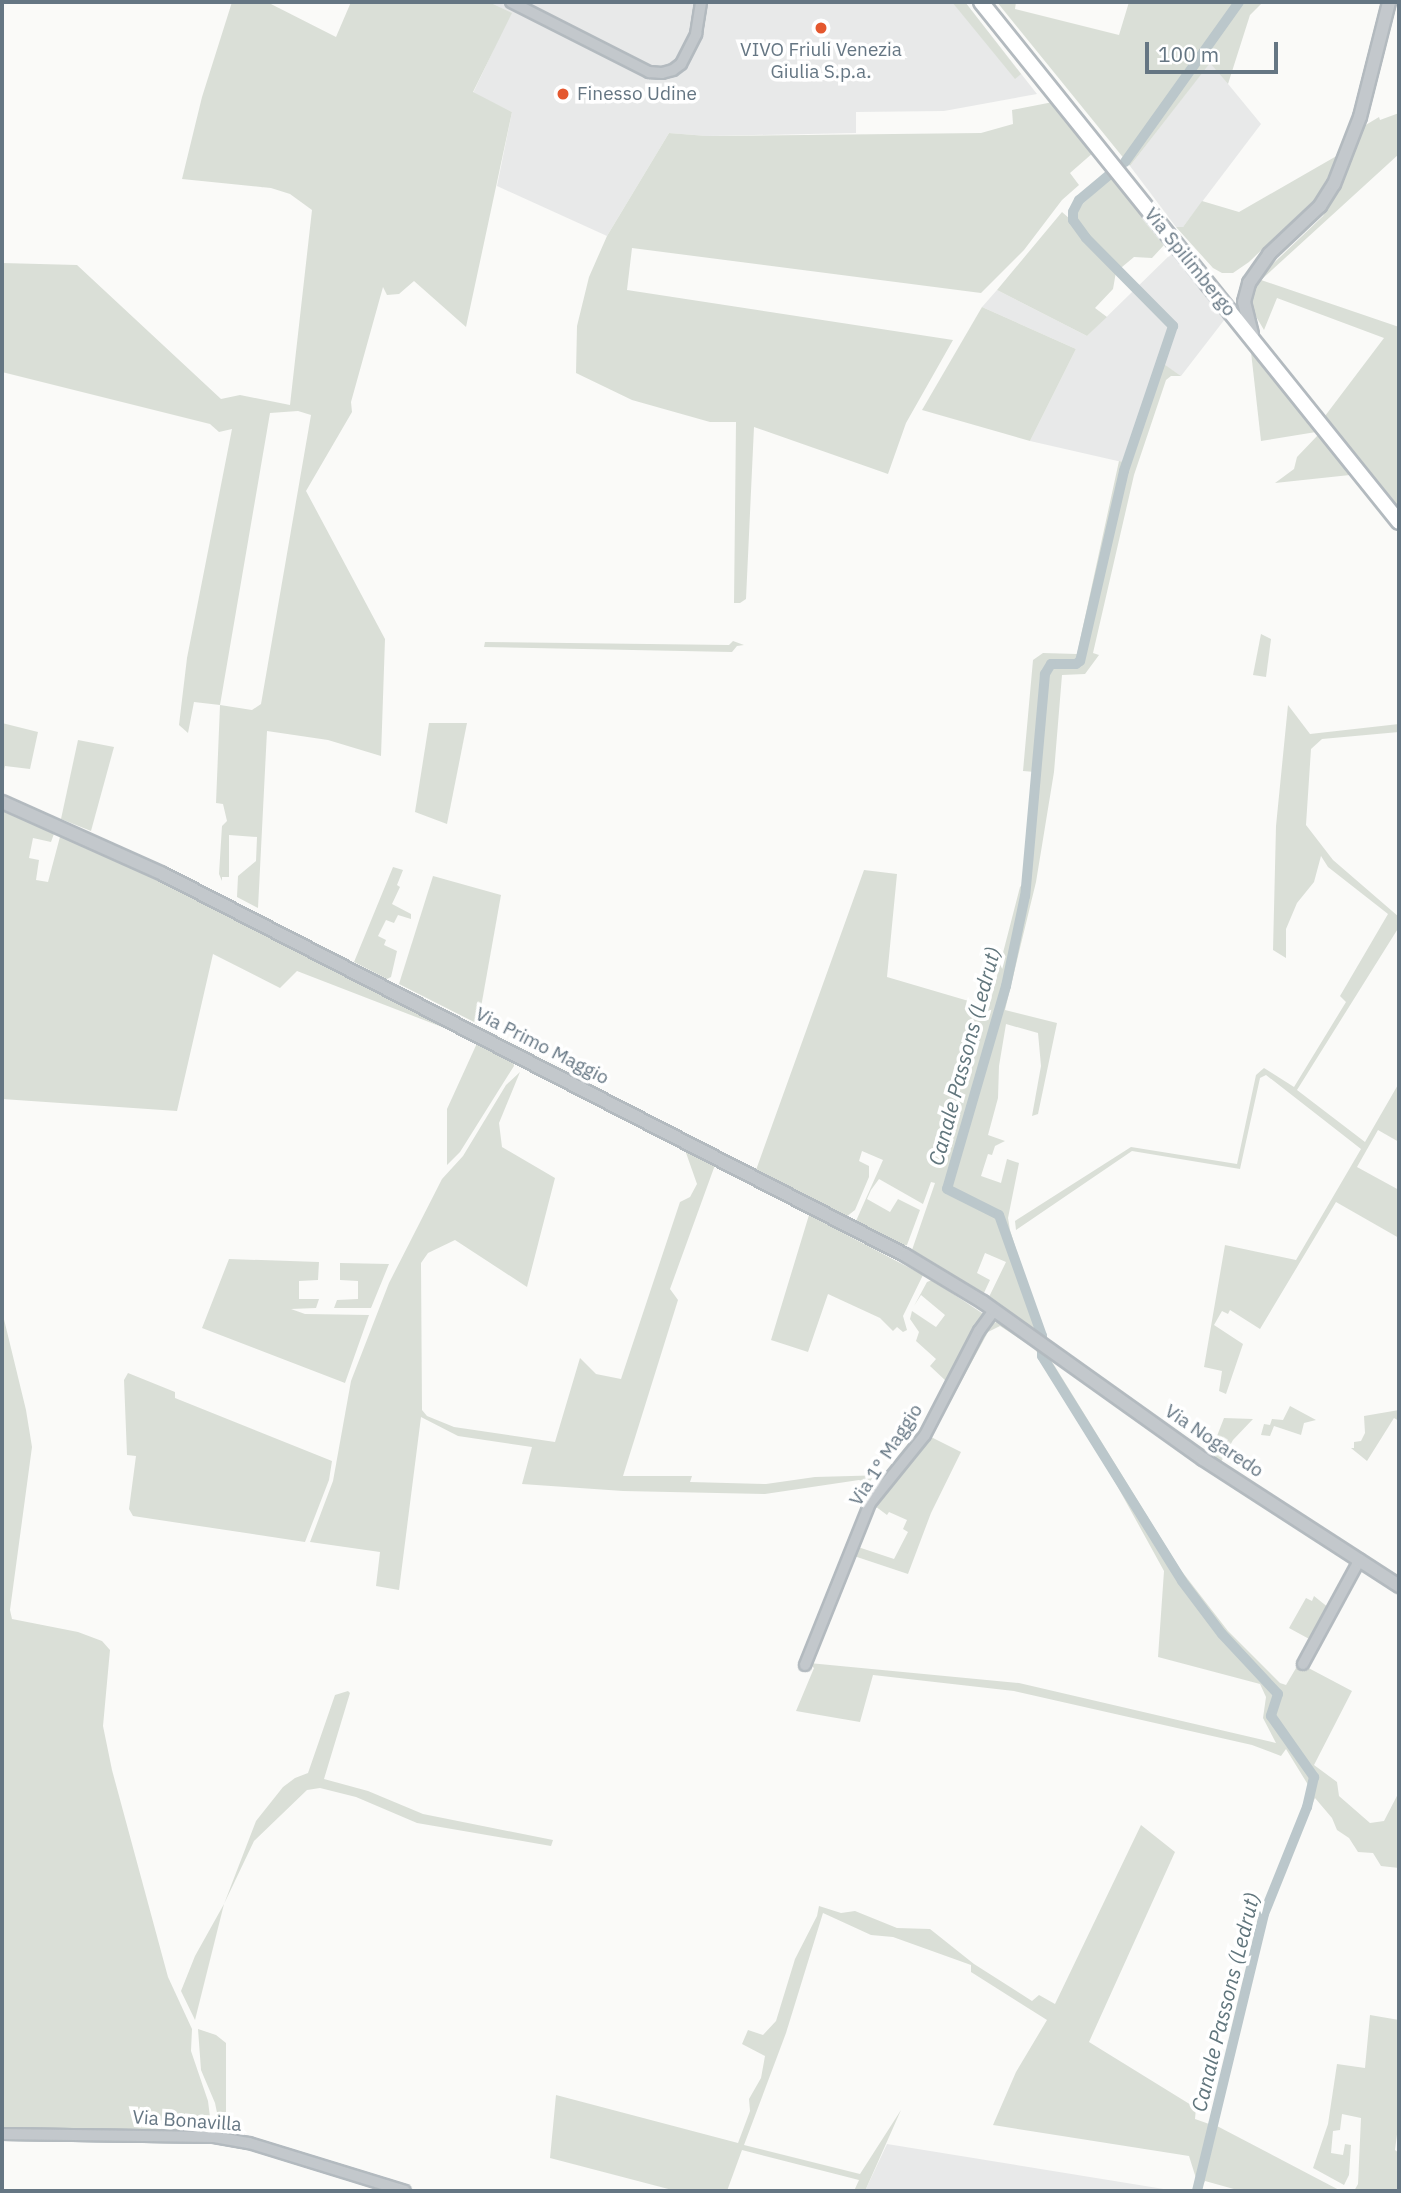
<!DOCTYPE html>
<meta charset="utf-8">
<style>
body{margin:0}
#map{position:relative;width:1401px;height:2193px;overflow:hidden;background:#fafaf8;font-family:"IBM Plex Sans",sans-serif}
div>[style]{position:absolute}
.built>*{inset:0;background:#e8e9e9}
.green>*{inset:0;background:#dadfd7}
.canal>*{height:10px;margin:-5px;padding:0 5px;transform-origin:5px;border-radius:5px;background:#bbc7cb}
.roads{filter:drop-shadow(2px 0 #b3babf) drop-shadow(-2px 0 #b3babf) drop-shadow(0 2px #b3babf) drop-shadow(0 -2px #b3babf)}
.minor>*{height:10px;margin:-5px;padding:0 5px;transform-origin:5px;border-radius:5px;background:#c3c8cc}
.tertiary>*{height:12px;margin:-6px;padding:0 6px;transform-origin:6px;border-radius:6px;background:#c3c8cc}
.secondary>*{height:14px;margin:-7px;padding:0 7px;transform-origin:7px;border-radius:7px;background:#fff}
.dots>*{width:19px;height:19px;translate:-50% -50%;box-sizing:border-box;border:4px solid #fff;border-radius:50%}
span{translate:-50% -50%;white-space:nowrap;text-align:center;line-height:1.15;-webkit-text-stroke:7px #fff;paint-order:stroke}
.poi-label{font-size:19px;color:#657683}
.left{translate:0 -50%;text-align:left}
.street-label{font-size:19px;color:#657683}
.water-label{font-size:21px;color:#60757c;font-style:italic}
.frame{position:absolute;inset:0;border:4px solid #657683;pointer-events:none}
.scale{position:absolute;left:1145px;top:42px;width:133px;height:32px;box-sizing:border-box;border:4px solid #657683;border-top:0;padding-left:9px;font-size:21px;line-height:24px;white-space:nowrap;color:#657683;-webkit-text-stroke:5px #fff;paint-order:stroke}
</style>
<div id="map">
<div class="built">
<i style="clip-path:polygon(489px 2px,965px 2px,1037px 94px,944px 111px,856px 112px,856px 133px,707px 136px,669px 133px,607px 236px,497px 186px,512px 112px,473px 93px,511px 13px)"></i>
<i style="clip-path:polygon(1210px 62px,1261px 124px,1183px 227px,1176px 227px,1130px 166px)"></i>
<i style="clip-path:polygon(1172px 253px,1225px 319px,1181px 376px,1158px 361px,1122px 462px,1030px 441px,1076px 349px,982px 307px,997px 290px,1087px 336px)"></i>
<i style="clip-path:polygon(887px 2144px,1176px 2191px,865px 2191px)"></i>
</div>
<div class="green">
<i style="clip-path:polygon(evenodd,232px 2px,267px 2px,336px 37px,351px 2px,489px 2px,512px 13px,473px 92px,512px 112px,466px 327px,414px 281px,399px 294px,387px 295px,383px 287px,351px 402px,352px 412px,306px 491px,385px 639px,381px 756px,328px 740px,267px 731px,258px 908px,237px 897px,238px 876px,256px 861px,257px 837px,229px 835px,229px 877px,222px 877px,222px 881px,219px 874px,222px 826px,227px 821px,223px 804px,216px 803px,220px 705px,194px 702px,188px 733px,179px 725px,187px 658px,232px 429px,219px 432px,210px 424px,2px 372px,2px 263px,77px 265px,221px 399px,240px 395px,290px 405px,312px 210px,290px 194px,271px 188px,182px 179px,202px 97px,232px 2px,298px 411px,311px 415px,261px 704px,252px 710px,220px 705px,270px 413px,298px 411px)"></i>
<i style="clip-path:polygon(952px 2px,965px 2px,1021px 74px,1015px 79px)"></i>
<i style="clip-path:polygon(997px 2px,1016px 2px,1015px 9px,1119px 35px,1129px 2px,1263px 2px,1250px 15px,1228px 84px,1210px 63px,1130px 166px)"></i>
<i style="clip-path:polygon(1053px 102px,1094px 152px,1070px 173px,1079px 185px,1062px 200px,1024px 250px,981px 293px,632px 248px,627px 290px,953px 340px,906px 423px,888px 474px,754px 427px,746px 599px,740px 603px,734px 603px,736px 422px,710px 422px,632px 400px,576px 373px,577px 326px,589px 277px,607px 236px,669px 133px,707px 136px,981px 133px,1013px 124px,1012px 110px)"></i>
<i style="clip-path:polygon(1399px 113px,1399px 154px,1261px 280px,1399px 327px,1399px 507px,1325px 416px,1384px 338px,1277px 298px,1264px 330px,1251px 308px,1257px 279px,1323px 216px,1349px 166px,1364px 126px,1379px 117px,1380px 120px)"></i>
<i style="clip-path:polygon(1340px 154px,1317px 197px,1249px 262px,1233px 273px,1222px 273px,1213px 268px,1176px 227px,1183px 227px,1202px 201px,1239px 212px)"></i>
<i style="clip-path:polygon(1112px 177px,1165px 244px,1152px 258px,1134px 257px,1116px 272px,1113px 289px,1095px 308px,1107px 317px,1087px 336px,997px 290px,1062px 212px,1070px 219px,1076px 215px,1078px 208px)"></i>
<i style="clip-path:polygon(982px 307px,1076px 349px,1030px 441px,922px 410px)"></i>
<i style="clip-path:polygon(1251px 352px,1316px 432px,1261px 441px)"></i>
<i style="clip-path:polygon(1158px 360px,1181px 376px,1171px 376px,1166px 380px,1134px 475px,1093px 653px,1099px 655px,1085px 674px,1062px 675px,1054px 772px,1036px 882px,1005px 1010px,1057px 1023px,1038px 1114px,1032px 1116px,1041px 1066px,1038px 1033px,1006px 1024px,999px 1066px,998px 1098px,988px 1135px,1005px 1141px,995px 1146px,992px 1155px,988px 1154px,981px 1176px,1001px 1183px,1007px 1159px,1019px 1163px,1008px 1218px,1010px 1230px,1045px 1340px,988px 1299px,1006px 1262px,985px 1253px,977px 1273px,990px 1280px,983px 1295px,912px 1250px,935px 1183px,931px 1182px,923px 1204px,879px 1179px,871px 1190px,867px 1199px,890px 1212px,898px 1199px,920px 1210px,907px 1245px,904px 1246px,856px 1221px,883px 1160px,862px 1151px,859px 1161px,869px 1166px,869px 1177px,855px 1210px,846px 1217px,756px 1170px,864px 870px,897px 874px,887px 977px,989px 1007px,1020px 887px,1030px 876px,1024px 869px,1035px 772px,1023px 771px,1033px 660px,1043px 653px,1077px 654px,1119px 461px,1123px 462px)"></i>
<i style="clip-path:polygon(1318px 435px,1350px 475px,1275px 483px,1294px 469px,1297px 457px)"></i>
<i style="clip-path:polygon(1261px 634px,1271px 639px,1266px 677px,1253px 675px)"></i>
<i style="clip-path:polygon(733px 641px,744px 645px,737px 646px,732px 652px,484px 647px,485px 642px,729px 645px)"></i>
<i style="clip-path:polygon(1288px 705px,1310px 734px,1399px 724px,1399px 732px,1322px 739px,1311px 749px,1306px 825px,1333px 860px,1399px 917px,1399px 927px,1297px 1090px,1365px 1142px,1399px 1083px,1399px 1142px,1378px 1130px,1357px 1167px,1399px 1190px,1399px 1238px,1336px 1202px,1260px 1329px,1230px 1310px,1228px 1314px,1222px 1311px,1214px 1325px,1243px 1344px,1226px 1394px,1219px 1391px,1222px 1371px,1204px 1367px,1225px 1245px,1296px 1260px,1361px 1149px,1266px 1075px,1260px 1078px,1240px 1169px,1132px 1151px,1016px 1230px,1015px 1221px,1131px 1147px,1237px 1164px,1256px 1075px,1264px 1068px,1294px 1087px,1346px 1002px,1340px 996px,1388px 914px,1328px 867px,1321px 856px,1314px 882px,1297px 903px,1286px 929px,1286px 958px,1273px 950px,1276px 826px)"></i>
<i style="clip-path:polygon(2px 723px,38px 732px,30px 769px,5px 766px,2px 779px)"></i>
<i style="clip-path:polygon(429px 723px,467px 723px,447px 824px,415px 812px)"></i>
<i style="clip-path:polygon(78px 740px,114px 747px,91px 831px,61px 819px)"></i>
<i style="clip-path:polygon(2px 808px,55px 831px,51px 842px,33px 838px,29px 858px,39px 860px,36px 880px,48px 882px,61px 833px,155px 875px,478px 1041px,513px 1059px,514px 1066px,460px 1152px,447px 1165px,447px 1109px,478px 1041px,297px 971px,280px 988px,213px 954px,177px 1111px,2px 1099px)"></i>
<i style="clip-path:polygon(393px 867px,403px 870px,397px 885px,400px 887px,392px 904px,411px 914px,411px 919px,398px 915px,394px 923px,386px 920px,378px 936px,386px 940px,384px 945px,397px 951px,391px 977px,387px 979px,354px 962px)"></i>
<i style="clip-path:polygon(433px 876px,501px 895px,478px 1024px,399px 984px)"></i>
<i style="clip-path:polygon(520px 1072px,499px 1123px,502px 1147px,555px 1178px,527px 1287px,455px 1240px,428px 1253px,421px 1263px,422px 1410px,427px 1416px,454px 1427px,555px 1442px,580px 1358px,596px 1374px,621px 1379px,680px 1202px,690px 1197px,697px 1184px,685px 1150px,715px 1165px,670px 1289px,678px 1300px,623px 1476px,692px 1476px,690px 1482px,766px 1484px,815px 1477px,887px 1475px,878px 1486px,859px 1480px,765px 1494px,623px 1491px,522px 1484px,532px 1447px,458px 1436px,421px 1417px,399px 1590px,376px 1586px,380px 1552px,310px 1542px,333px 1481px,351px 1381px,389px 1283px,442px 1179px,463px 1156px,506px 1085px)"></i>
<i style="clip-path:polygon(809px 1215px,923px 1275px,903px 1316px,907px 1330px,903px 1332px,897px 1327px,893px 1331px,880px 1318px,828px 1294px,808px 1352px,771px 1340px)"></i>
<i style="clip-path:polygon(229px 1259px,319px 1262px,318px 1280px,299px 1281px,299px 1299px,319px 1299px,316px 1308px,291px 1309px,305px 1314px,369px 1315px,345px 1383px,202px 1328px)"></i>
<i style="clip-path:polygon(340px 1263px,389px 1264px,371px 1308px,334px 1308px,337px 1300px,358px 1299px,358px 1281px,340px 1280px)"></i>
<i style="clip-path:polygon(932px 1280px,985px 1315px,947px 1382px,930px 1366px,936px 1359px,916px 1341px,919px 1332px,910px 1319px,912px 1311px,936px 1327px,945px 1315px,921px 1295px,914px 1306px,927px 1282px)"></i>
<i style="clip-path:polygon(2px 1311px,26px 1410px,32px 1447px,10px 1610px,12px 1619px,78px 1632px,102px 1641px,110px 1650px,103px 1726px,112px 1770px,168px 1977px,192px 2029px,191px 2051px,208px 2101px,211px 2125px,206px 2134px,2px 2130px)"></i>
<i style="clip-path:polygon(998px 1321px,1051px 1360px,1180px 1569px,1228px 1631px,1280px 1683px,1286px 1685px,1299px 1663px,1352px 1691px,1314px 1765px,1337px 1782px,1339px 1796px,1370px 1823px,1384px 1821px,1399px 1792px,1399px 1868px,1381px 1866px,1373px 1853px,1358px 1852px,1349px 1838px,1337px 1830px,1332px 1818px,1315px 1798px,1267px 1916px,1217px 2126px,1341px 2191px,1241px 2191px,1205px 2181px,1200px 2191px,1189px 2156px,993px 2125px,1016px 2072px,1047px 2020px,971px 1972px,971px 1965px,893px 1937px,871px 1935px,823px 1913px,786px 2033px,744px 2145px,860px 2174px,901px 2110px,865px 2191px,854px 2191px,859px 2180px,742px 2150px,727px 2191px,676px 2191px,550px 2158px,556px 2095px,738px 2143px,750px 2111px,749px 2099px,761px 2078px,765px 2056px,742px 2044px,748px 2030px,763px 2035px,776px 2021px,795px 1959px,817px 1916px,819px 1906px,841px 1913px,855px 1911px,897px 1928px,930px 1929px,974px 1964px,1032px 2001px,1039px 1995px,1055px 2004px,1141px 1825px,1175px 1852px,1089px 2042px,1196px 2108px,1195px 2119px,1212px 2125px,1261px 1915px,1310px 1788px,1286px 1749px,1281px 1756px,1252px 1745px,1014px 1691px,873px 1675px,860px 1722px,796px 1711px,814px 1668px,809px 1663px,1019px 1683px,1276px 1743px,1263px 1718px,1266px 1697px,1260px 1684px,1158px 1657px,1164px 1571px,1104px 1462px,1035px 1349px,1000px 1326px,988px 1332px,931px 1437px,961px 1452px,931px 1513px,908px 1574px,854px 1556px,858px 1547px,894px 1559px,908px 1532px,903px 1529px,907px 1520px,889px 1512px,887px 1515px,875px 1506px,927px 1436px,983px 1330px)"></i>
<i style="clip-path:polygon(128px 1373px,175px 1392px,175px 1398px,332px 1461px,329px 1480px,305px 1542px,133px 1516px,129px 1509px,136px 1456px,127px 1455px,124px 1380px)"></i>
<i style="clip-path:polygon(1290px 1406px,1316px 1420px,1304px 1423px,1301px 1435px,1274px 1426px,1270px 1436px,1261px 1435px,1264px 1424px,1270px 1425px,1272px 1419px,1283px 1420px)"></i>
<i style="clip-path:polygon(1399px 1410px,1399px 1421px,1394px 1418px,1367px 1461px,1351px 1448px,1354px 1448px,1354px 1442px,1361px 1441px,1365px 1433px,1364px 1416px)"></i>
<i style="clip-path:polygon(1224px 1418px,1253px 1419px,1233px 1440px,1221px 1462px,1210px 1454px)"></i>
<i style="clip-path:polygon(1314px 1596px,1329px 1608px,1311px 1640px,1289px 1628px,1306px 1598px,1312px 1601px)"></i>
<i style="clip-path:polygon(348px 1691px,350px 1693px,324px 1779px,368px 1791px,423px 1814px,553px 1840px,551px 1846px,417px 1823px,356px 1797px,320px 1788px,307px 1790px,254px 1841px,224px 1904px,195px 2020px,181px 1991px,195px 1956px,224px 1904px,256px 1821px,283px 1787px,295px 1778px,308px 1773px,335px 1695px)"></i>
<i style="clip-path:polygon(1370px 2015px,1399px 2020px,1399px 2119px,1395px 2150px,1399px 2153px,1399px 2191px,1354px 2191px,1358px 2184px,1361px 2118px,1342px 2114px,1340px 2130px,1333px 2131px,1331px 2153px,1343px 2155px,1345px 2144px,1351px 2145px,1349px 2175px,1344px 2185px,1313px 2168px,1328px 2124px,1337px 2064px,1365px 2068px)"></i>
<i style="clip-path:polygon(198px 2029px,216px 2035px,226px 2043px,226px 2134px,221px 2132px,215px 2103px,201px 2070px)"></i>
</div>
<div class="canal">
<i style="left:1125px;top:162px;width:196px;rotate:-54.5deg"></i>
<i style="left:1109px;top:175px;width:39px;rotate:140deg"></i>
<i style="left:1079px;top:200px;width:13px;rotate:117deg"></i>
<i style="left:1073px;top:212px;width:8px;rotate:90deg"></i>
<i style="left:1073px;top:220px;width:22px;rotate:54deg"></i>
<i style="left:1086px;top:238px;width:124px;rotate:45.3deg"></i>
<i style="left:1173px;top:326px;width:153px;rotate:108.7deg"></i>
<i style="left:1124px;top:471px;width:195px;rotate:103deg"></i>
<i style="left:1080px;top:661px;width:5px;rotate:143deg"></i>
<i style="left:1076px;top:664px;width:25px;rotate:180deg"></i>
<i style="left:1051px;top:664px;width:12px;rotate:121deg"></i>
<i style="left:1045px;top:674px;width:223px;rotate:95.1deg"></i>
<i style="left:1025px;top:896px;width:92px;rotate:101.9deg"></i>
<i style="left:1006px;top:986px;width:211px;rotate:106.2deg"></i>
<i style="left:947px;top:1189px;width:58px;rotate:26.6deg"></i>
<i style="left:999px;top:1215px;width:128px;rotate:70.4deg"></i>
<i style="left:1042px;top:1336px;width:20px;rotate:90deg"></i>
<i style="left:1042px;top:1356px;width:265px;rotate:58.1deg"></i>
<i style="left:1182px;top:1581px;width:66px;rotate:53deg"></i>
<i style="left:1222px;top:1634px;width:82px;rotate:47deg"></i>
<i style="left:1278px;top:1694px;width:23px;rotate:108deg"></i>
<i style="left:1271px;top:1716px;width:75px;rotate:54.8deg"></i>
<i style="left:1314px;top:1777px;width:31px;rotate:103deg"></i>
<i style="left:1307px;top:1807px;width:115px;rotate:111.9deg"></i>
<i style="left:1264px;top:1914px;width:285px;rotate:103.6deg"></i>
</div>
<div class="roads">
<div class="minor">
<i style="left:511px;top:2px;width:155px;rotate:26.9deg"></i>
<i style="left:649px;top:72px;width:13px;rotate:4deg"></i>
<i style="left:662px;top:73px;width:11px;rotate:-15deg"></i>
<i style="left:673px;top:70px;width:10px;rotate:-37deg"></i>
<i style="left:681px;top:64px;width:34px;rotate:-63deg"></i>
<i style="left:696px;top:34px;width:32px;rotate:-81deg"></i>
<i style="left:1303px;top:1664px;width:119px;rotate:-61.5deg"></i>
<i style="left:805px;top:1665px;width:175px;rotate:-68.1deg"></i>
<i style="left:870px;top:1503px;width:87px;rotate:-51deg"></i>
<i style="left:925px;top:1435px;width:117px;rotate:-62.6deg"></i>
<i style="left:979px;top:1331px;width:26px;rotate:-54deg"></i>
<i style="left:2px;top:2134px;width:212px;rotate:0.8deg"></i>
<i style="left:214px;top:2137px;width:36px;rotate:10deg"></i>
<i style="left:249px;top:2143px;width:163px;rotate:17.1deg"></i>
</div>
<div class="tertiary">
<i style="left:1252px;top:334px;width:33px;rotate:-104deg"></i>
<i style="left:1244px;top:302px;width:20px;rotate:-75deg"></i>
<i style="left:1249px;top:283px;width:35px;rotate:-55deg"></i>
<i style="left:1269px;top:254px;width:70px;rotate:-43.3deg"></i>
<i style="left:1320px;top:206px;width:26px;rotate:-58deg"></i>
<i style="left:1334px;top:184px;width:72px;rotate:-68.8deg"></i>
<i style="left:1360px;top:117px;width:119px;rotate:-75.8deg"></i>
<i style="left:2px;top:802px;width:174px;rotate:24.1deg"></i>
<i style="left:161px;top:873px;width:836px;rotate:27.18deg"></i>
<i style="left:905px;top:1255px;width:91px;rotate:31.1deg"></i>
<i style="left:983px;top:1302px;width:270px;rotate:35.5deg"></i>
<i style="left:1203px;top:1459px;width:234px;rotate:32.9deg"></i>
</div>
<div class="secondary">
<i style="left:981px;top:2px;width:667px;rotate:51.21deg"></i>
</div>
</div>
<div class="dots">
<i style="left:821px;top:28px;background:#e4572e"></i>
<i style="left:563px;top:94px;background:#e4572e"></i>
</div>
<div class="poi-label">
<span style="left:821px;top:61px">VIVO Friuli Venezia<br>Giulia S.p.a.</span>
<span class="left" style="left:577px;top:94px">Finesso Udine</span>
</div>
<div class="street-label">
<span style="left:1190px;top:262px;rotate:51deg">Via Spilimbergo</span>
<span style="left:542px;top:1046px;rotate:27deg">Via Primo Maggio</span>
<span style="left:1214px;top:1441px;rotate:34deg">Via Nogaredo</span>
<span style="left:886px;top:1455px;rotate:-57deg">Via 1° Maggio</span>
<span style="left:187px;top:2121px;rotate:4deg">Via Bonavilla</span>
</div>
<div class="water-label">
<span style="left:964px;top:1056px;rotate:-75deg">Canale Passons (Ledrut)</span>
<span style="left:1225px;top:2002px;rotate:-76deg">Canale Passons (Ledrut)</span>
</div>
<div class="frame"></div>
<div class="scale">100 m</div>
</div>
